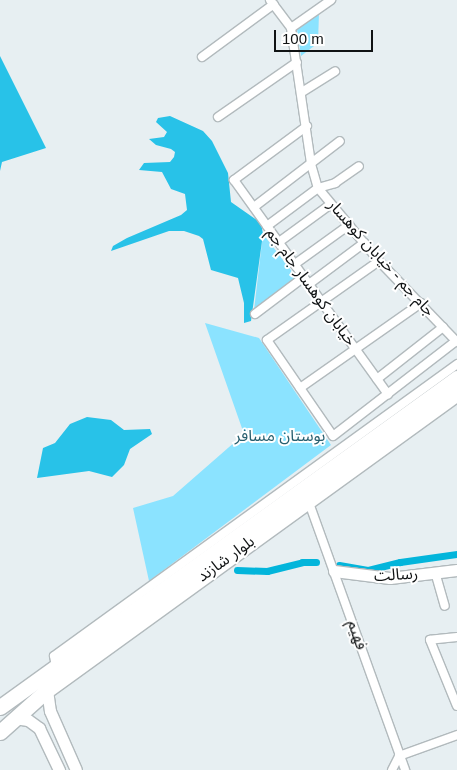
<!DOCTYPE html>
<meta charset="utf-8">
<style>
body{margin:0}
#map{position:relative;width:457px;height:770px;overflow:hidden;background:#e7eff2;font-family:Helvetica,"Noto Sans Arabic",sans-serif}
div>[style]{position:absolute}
.green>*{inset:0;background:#8be3ff}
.forest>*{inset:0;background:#28c2e8}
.canal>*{height:7px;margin:-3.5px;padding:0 3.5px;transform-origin:3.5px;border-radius:3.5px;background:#03b5db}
.roads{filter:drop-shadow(1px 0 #b2babd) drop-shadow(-1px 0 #b2babd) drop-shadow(0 1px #b2babd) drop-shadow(0 -1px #b2babd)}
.street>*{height:8px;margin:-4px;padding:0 4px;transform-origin:4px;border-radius:4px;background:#fff}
.secondary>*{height:11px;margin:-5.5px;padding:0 5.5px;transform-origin:5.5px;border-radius:5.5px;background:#fff}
.highway>*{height:15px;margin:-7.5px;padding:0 7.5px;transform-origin:7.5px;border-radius:7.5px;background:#fff}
span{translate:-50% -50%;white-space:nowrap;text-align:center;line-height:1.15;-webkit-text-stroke:4px #fff;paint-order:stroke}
.street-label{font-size:16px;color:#101314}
.park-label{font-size:16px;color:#275f6f}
.scale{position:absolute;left:274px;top:30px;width:99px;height:22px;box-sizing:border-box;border:2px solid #101314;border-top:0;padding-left:6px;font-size:15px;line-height:18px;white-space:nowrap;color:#101314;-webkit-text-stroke:4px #fff;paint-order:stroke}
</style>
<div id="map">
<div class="green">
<i style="clip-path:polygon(319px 13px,318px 43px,301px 56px,297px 29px)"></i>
<i style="clip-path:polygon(263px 234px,297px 278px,254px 310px)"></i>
<i style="clip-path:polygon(205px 323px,259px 338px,331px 445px,149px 581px,133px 508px,173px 496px,244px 434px)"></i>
</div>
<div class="forest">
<i style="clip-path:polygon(0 56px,46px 148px,2px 162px,0 171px)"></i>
<i style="clip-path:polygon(170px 116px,203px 131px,212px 141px,228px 173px,231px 202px,261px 223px,263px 234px,251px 321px,244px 323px,244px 303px,238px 278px,211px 270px,203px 239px,199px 236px,184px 231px,169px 231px,111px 251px,113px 246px,127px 238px,181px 215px,187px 210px,185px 194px,171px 189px,162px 172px,139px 170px,144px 163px,170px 162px,174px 157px,175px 152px,171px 149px,156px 145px,149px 139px,164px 137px,167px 132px,156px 122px,158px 118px)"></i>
<i style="clip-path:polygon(87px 417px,111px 420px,124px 430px,150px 429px,152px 434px,130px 449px,124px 465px,112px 477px,89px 471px,37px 478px,43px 448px,55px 443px,70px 424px)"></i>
</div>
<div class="canal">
<i style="left:339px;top:565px;width:29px;rotate:10deg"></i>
<i style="left:368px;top:570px;width:33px;rotate:-14deg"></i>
<i style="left:400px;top:562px;width:58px;rotate:-8deg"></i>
<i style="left:237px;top:570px;width:30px;rotate:2deg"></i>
<i style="left:267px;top:571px;width:36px;rotate:-14deg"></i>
<i style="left:302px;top:562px;width:14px"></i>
</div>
<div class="roads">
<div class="street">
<i style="left:270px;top:0;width:35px;rotate:53deg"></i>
<i style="left:291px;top:28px;width:137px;rotate:81.6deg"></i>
<i style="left:311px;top:164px;width:25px;rotate:74deg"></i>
<i style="left:318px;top:188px;width:95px;rotate:50.1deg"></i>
<i style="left:379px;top:261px;width:112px;rotate:46.1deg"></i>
<i style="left:291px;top:28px;width:49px;rotate:-35deg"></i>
<i style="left:202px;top:57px;width:89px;rotate:-36.4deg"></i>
<i style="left:302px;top:92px;width:39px;rotate:-32deg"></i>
<i style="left:218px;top:117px;width:96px;rotate:-34.8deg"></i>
<i style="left:307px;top:126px;width:91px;rotate:143.5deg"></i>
<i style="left:234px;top:180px;width:264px;rotate:54.3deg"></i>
<i style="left:254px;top:207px;width:108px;rotate:-37.5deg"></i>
<i style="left:267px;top:226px;width:64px;rotate:-36.7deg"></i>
<i style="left:318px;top:188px;width:18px;rotate:-16deg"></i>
<i style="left:335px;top:183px;width:29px;rotate:-35deg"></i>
<i style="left:279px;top:242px;width:64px;rotate:-36.2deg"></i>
<i style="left:379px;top:261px;width:137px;rotate:144.8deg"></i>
<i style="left:267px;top:340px;width:116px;rotate:55.5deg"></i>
<i style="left:333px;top:436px;width:155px;rotate:-37.7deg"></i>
<i style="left:295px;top:264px;width:67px;rotate:-35.8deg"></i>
<i style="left:309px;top:284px;width:69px;rotate:-36.7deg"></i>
<i style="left:255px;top:314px;width:61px;rotate:-37.1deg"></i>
<i style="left:377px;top:379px;width:84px;rotate:-38.2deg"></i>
<i style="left:300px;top:388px;width:148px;rotate:-35.1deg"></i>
<i style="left:308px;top:500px;width:287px;rotate:70.2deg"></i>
<i style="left:435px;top:572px;width:35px;rotate:74deg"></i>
<i style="left:457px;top:637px;width:27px;rotate:174deg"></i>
<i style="left:430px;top:640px;width:71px;rotate:67.8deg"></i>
<i style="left:56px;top:667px;width:11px;rotate:-100deg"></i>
<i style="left:54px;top:656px;width:498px;rotate:-35.9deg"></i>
<i style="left:392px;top:770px;width:16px;rotate:-63deg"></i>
<i style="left:399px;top:756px;width:62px;rotate:-19.9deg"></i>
</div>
<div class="secondary">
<i style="left:334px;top:571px;width:56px;rotate:7.1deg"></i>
<i style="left:390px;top:578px;width:67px;rotate:-6.8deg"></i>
<i style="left:47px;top:690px;width:21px;rotate:82deg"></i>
<i style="left:50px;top:711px;width:64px;rotate:66.2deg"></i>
<i style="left:14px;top:718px;width:14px;rotate:8deg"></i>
<i style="left:28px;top:720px;width:14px;rotate:36deg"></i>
<i style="left:39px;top:728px;width:47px;rotate:64.5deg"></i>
</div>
<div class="highway">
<i style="left:0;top:707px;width:563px;rotate:-35.75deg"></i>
<i style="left:0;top:732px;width:63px;rotate:-41.8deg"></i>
<i style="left:47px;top:690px;width:506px;rotate:-35.92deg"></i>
</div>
</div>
<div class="street-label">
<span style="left:381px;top:258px;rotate:48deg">جام جم - خیابان کوهسار</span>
<span style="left:311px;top:287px;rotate:54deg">خیابان کوهسار جام جم</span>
<span style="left:226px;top:559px;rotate:-36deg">بلوار شازند</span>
<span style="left:396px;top:575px;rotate:-3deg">رسالت</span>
<span style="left:357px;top:635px;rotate:71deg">فهیم</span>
</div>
<div class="park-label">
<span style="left:280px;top:436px">بوستان مسافر</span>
</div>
<div class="scale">100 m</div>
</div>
